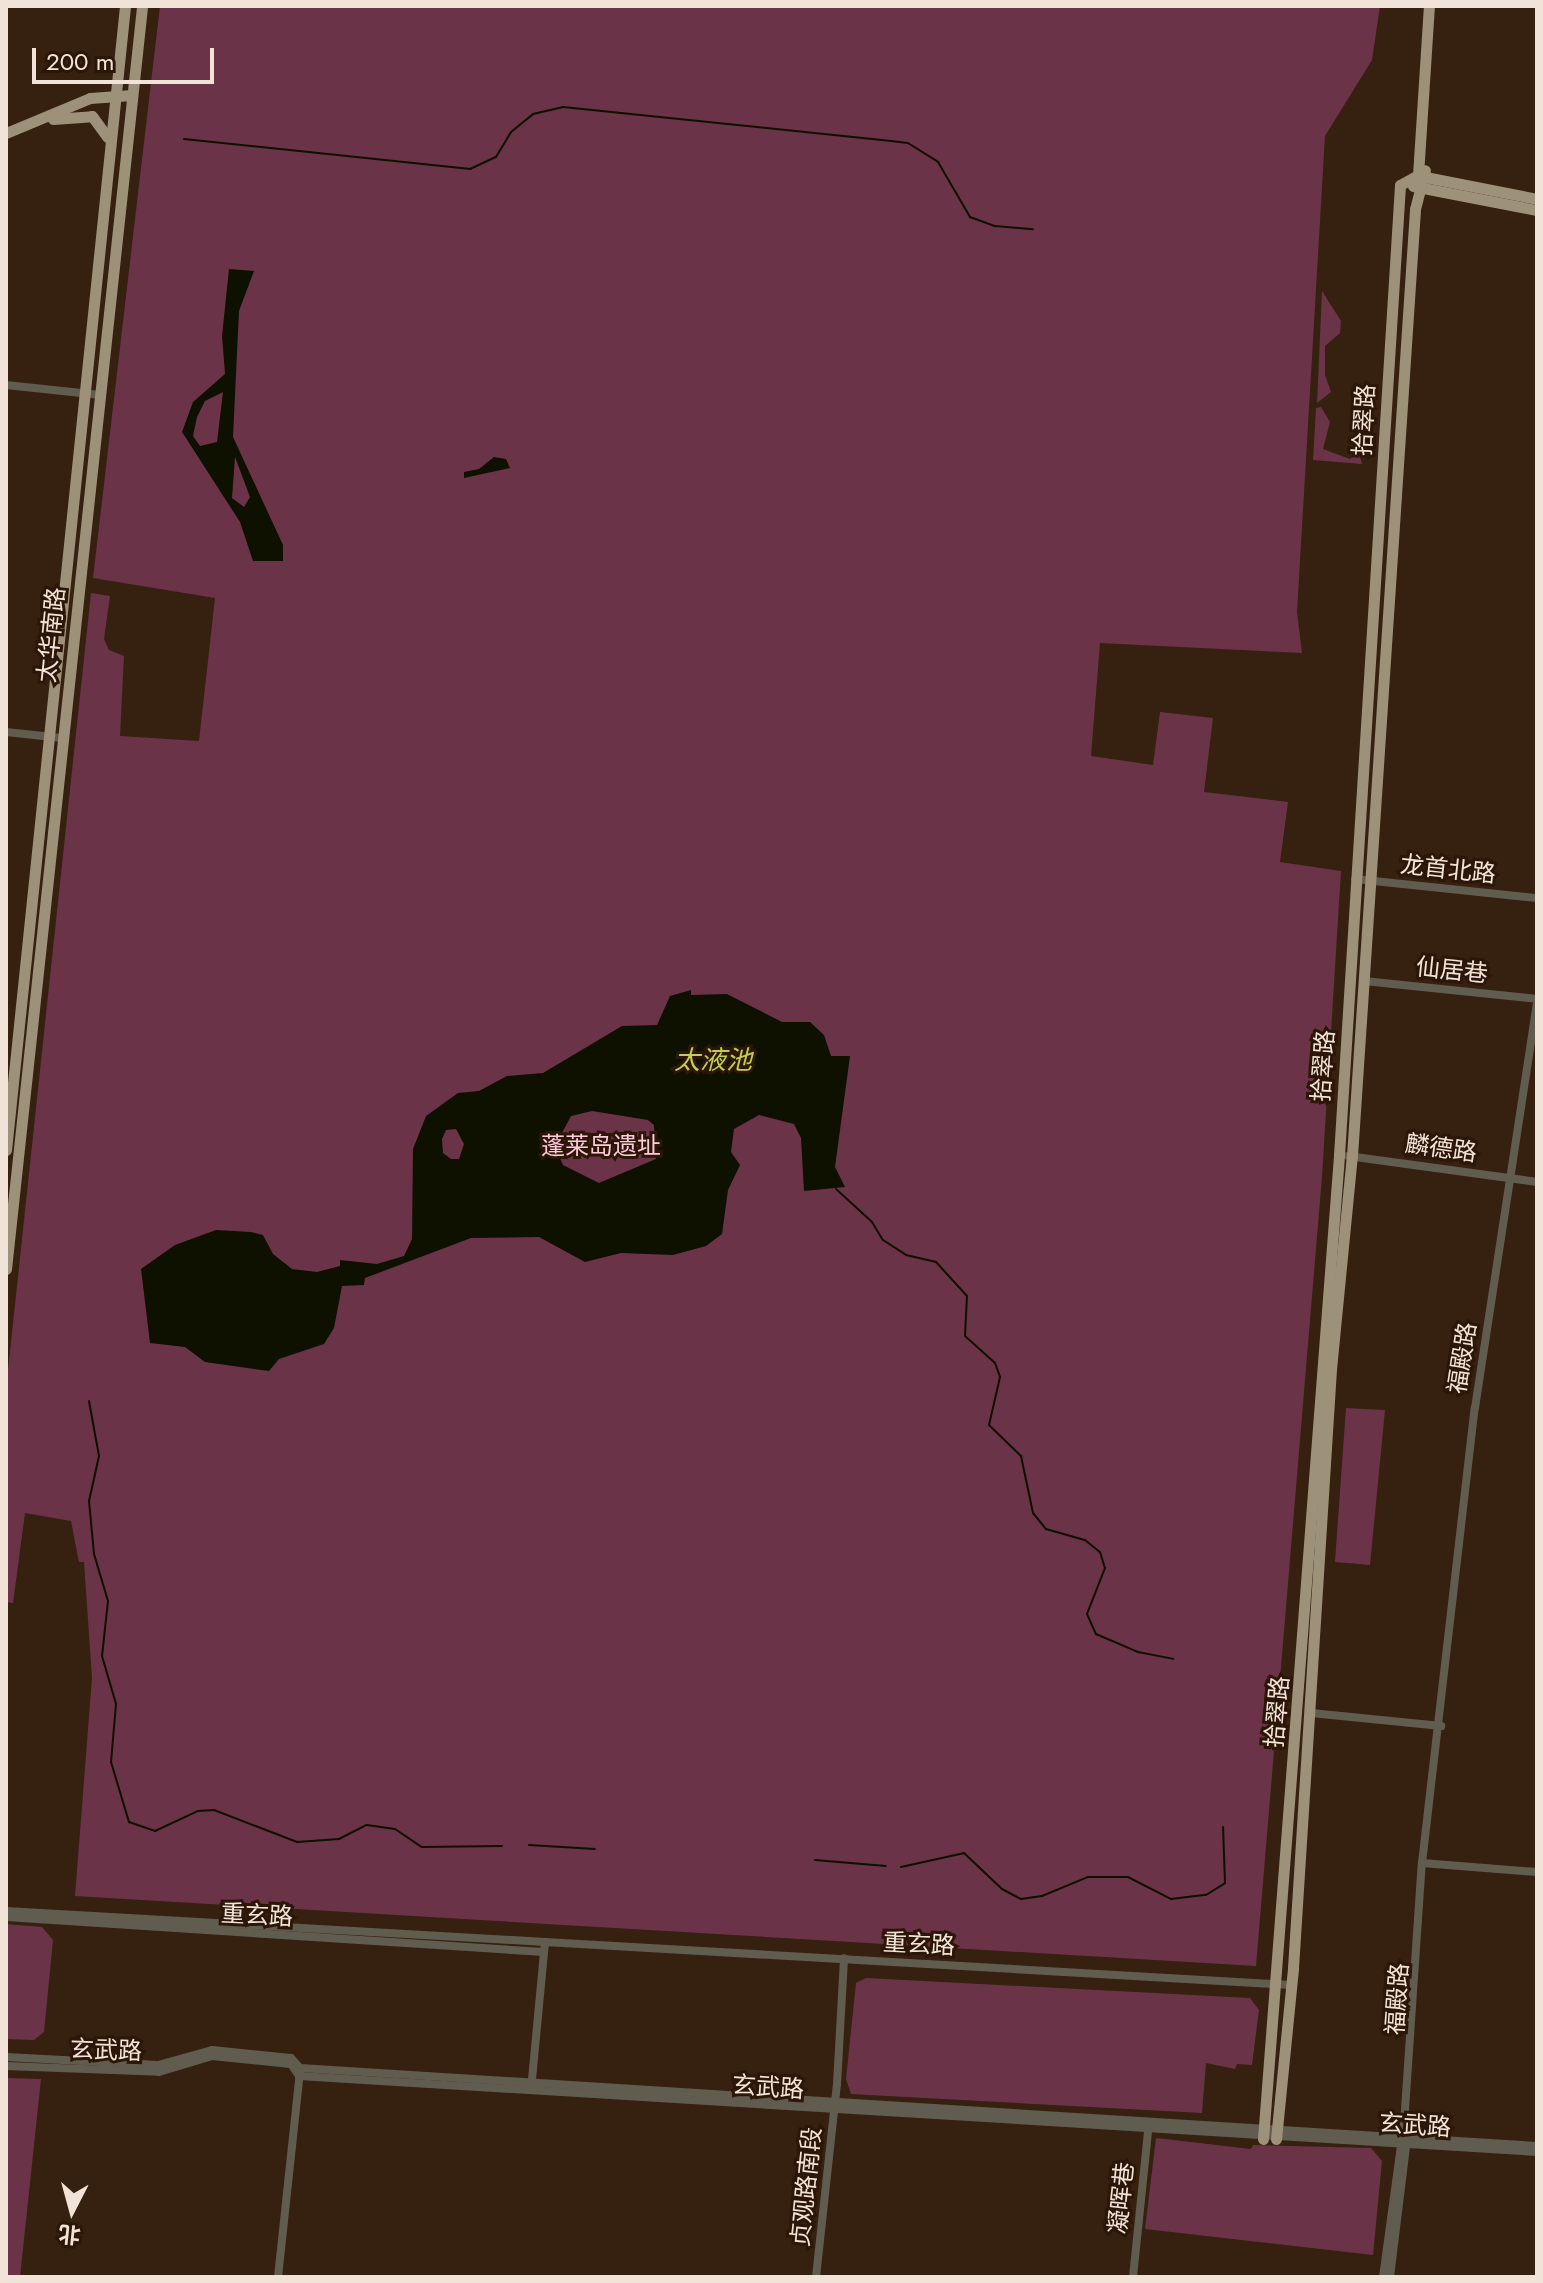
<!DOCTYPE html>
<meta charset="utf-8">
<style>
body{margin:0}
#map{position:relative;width:1543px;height:2283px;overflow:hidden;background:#362010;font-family:Jost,"Noto Sans SC",sans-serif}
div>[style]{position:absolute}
.green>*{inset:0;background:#6b3348}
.water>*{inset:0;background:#0e1000}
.stream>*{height:2px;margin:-1px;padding:0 1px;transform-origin:1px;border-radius:1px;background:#0e1000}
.minor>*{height:8px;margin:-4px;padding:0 4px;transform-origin:4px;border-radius:4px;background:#615c50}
.major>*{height:11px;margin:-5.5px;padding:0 5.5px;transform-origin:5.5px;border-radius:5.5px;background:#9d917a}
span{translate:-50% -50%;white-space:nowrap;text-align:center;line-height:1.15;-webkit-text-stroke:6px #2b1607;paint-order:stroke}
.street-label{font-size:24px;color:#f2e3d9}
.park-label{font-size:24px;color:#fdcada}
.water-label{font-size:26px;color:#c2ce4c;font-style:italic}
.frame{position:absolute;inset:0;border:8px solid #f2e3d9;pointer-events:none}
.north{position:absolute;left:32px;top:2171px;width:80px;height:80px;-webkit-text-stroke:6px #2b1607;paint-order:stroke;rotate:186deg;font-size:22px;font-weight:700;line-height:32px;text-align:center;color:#f2e3d9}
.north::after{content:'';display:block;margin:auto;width:28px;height:36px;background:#f2e3d9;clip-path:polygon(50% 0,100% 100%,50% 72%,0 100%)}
.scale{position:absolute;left:32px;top:48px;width:182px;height:36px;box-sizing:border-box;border:4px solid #f2e3d9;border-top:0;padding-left:10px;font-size:24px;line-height:28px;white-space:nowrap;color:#f2e3d9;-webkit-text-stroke:6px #2b1607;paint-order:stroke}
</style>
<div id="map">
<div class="green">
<i style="clip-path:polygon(160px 6px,1380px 6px,1372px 60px,1325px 136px,1297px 612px,1302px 653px,1100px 643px,1091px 756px,1153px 765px,1160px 712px,1213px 718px,1204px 792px,1288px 802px,1280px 862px,1341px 871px,1322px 1177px,1256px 1966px,75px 1896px,92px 1678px,84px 1562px,79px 1562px,71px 1521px,25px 1513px,13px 1603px,6px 1602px,6px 1389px,91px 593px,110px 596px,104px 639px,109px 650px,124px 656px,120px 736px,199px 741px,215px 598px,93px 578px)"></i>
<i style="clip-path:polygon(1322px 291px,1341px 321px,1340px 333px,1325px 346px,1325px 375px,1331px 392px,1317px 403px)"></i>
<i style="clip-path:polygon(1321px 407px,1330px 422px,1323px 449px,1350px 459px,1359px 452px,1362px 464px,1313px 460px,1316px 408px)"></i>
<i style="clip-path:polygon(1346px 1408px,1385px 1410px,1370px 1565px,1335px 1562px)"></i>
<i style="clip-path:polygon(6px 1924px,42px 1927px,53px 1940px,44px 2032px,34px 2040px,6px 2039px)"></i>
<i style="clip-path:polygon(866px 1978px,1250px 1998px,1259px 2010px,1252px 2065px,1237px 2064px,1235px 2069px,1206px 2063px,1202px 2113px,851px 2094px,846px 2079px,856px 1983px)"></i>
<i style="clip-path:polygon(6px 2078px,41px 2079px,20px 2277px,6px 2277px)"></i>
<i style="clip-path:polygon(1156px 2138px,1251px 2149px,1253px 2145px,1371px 2148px,1382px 2161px,1373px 2255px,1145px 2229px)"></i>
</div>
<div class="water">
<i style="clip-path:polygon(evenodd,229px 269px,254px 271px,239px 311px,233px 437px,283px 545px,283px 561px,253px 561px,240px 522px,182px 432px,193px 402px,225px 374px,222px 336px,229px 269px,223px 392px,217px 442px,200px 446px,193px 436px,197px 417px,205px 401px,223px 392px,229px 269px,235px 457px,250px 497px,244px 507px,232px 498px,235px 457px)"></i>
<i style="clip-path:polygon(494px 457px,506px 459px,510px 468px,464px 478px,464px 472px,479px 469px)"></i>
<i style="clip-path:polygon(evenodd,691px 990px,691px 995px,727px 994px,782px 1022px,810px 1022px,824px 1035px,831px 1056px,850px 1056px,835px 1167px,845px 1187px,804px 1191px,801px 1138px,794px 1124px,759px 1115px,734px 1129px,731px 1152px,740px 1165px,728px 1190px,722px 1234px,706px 1246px,673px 1255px,621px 1253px,585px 1262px,539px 1237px,471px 1238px,365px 1278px,364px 1285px,342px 1286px,334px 1328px,324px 1344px,279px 1359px,269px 1371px,205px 1362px,185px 1347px,150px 1343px,141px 1269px,175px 1245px,216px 1230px,251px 1232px,263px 1235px,273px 1254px,292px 1269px,317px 1272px,340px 1266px,340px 1260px,377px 1264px,404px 1256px,412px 1239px,413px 1149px,426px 1116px,458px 1093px,479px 1091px,507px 1076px,543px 1073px,622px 1026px,657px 1025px,670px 996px,691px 990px,592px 1111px,648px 1120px,654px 1125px,656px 1159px,599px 1183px,563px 1165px,556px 1149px,562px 1133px,571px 1116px,592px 1111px,691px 990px,456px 1129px,464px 1144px,459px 1159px,451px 1159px,443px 1153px,442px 1139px,446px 1130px,456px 1129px)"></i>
</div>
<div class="stream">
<i style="left:184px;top:139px;width:288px;rotate:6deg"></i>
<i style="left:470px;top:169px;width:29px;rotate:-25deg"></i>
<i style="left:496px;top:157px;width:29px;rotate:-59deg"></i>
<i style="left:511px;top:132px;width:28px;rotate:-39deg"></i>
<i style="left:533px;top:114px;width:31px;rotate:-13deg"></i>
<i style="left:563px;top:107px;width:330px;rotate:5.9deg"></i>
<i style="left:891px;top:141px;width:17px;rotate:7deg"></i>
<i style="left:908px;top:143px;width:36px;rotate:32deg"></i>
<i style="left:938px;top:162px;width:64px;rotate:59.8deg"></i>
<i style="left:970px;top:217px;width:27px;rotate:20deg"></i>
<i style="left:995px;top:226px;width:38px;rotate:5deg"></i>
<i style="left:836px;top:1189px;width:49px;rotate:42.5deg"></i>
<i style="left:872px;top:1222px;width:21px;rotate:59deg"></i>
<i style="left:883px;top:1240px;width:27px;rotate:33deg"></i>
<i style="left:906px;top:1255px;width:31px;rotate:13deg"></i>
<i style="left:936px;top:1262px;width:46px;rotate:47.6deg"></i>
<i style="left:967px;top:1296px;width:40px;rotate:92.9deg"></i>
<i style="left:965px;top:1336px;width:40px;rotate:42deg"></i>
<i style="left:995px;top:1363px;width:15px;rotate:70deg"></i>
<i style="left:1000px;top:1377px;width:49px;rotate:102.9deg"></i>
<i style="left:989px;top:1425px;width:45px;rotate:44.1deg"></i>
<i style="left:1021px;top:1456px;width:58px;rotate:78.1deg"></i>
<i style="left:1033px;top:1513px;width:21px;rotate:51deg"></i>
<i style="left:1046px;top:1529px;width:41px;rotate:15.8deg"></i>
<i style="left:1085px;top:1540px;width:19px;rotate:39deg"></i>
<i style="left:1100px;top:1552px;width:17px;rotate:73deg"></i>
<i style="left:1105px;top:1568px;width:49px;rotate:111.4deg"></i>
<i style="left:1087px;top:1614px;width:22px;rotate:66deg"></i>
<i style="left:1096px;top:1634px;width:46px;rotate:23.2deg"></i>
<i style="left:1138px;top:1652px;width:36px;rotate:11deg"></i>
<i style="left:89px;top:1401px;width:56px;rotate:79.7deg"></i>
<i style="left:99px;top:1456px;width:46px;rotate:102.5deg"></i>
<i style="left:89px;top:1501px;width:53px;rotate:84.6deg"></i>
<i style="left:94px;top:1554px;width:49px;rotate:73.4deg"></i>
<i style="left:108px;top:1601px;width:55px;rotate:96.2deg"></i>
<i style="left:102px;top:1656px;width:50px;rotate:73.7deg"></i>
<i style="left:116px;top:1704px;width:58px;rotate:94.9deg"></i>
<i style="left:111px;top:1762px;width:63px;rotate:73.3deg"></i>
<i style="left:129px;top:1822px;width:28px;rotate:19deg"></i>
<i style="left:155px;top:1831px;width:47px;rotate:-24.9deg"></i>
<i style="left:198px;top:1811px;width:16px;rotate:-4deg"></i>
<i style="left:214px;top:1810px;width:89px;rotate:21.1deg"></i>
<i style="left:297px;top:1842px;width:42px;rotate:-4.1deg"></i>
<i style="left:339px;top:1839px;width:31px;rotate:-27deg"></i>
<i style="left:367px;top:1825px;width:28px;rotate:8deg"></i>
<i style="left:395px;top:1829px;width:32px;rotate:34deg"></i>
<i style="left:422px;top:1847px;width:80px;rotate:-0.7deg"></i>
<i style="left:529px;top:1845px;width:66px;rotate:3.5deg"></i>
<i style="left:815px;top:1860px;width:71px;rotate:4.8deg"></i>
<i style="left:901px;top:1867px;width:65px;rotate:-12.5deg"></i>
<i style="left:964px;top:1853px;width:52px;rotate:43.5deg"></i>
<i style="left:1002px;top:1889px;width:21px;rotate:28deg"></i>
<i style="left:1021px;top:1899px;width:21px;rotate:-8deg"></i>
<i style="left:1042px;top:1896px;width:50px;rotate:-22.4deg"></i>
<i style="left:1088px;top:1877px;width:40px"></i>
<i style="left:1128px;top:1877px;width:48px;rotate:27.1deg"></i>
<i style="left:1171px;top:1899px;width:35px;rotate:-7deg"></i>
<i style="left:1206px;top:1895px;width:22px;rotate:-32deg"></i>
<i style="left:1225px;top:1883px;width:56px;rotate:-92deg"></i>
</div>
<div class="minor">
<i style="left:6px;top:385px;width:95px;rotate:6.1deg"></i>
<i style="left:6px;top:732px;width:56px;rotate:6.1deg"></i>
<i style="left:1355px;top:879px;width:183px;rotate:6deg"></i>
<i style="left:1364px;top:981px;width:174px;rotate:5.9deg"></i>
<i style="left:1348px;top:1156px;width:191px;rotate:7.8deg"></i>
<i style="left:1311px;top:1713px;width:131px;rotate:5.7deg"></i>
<i style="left:1422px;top:1863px;width:115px;rotate:4.5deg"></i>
<i style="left:6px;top:1911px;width:540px;rotate:3.29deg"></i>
<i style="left:545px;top:1942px;width:148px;rotate:95.4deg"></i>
<i style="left:6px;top:1917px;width:539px;rotate:3.72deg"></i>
<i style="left:545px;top:1942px;width:747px;rotate:3.3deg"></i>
<i style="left:6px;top:2057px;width:152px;rotate:3deg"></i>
<i style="left:158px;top:2065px;width:56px;rotate:-15.5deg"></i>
<i style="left:212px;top:2050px;width:79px;rotate:5.8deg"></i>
<i style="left:291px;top:2058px;width:13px;rotate:48deg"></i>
<i style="left:300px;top:2068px;width:1239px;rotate:3.61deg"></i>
<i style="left:6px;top:2066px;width:153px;rotate:2.2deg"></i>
<i style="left:159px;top:2072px;width:55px;rotate:-16.8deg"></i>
<i style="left:212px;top:2056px;width:79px;rotate:5.8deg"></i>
<i style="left:291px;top:2064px;width:14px;rotate:56deg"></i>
<i style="left:299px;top:2076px;width:1240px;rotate:3.51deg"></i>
<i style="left:278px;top:2277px;width:207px;rotate:-83.9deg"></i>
<i style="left:816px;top:2277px;width:194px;rotate:-83.8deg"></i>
<i style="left:837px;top:2084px;width:126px;rotate:-86.8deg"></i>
<i style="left:1133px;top:2277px;width:155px;rotate:-84.1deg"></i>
<i style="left:1383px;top:2277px;width:154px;rotate:-82.2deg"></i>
<i style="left:1404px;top:2124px;width:262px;rotate:-86.1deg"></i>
<i style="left:1422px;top:1863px;width:458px;rotate:-83.4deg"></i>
<i style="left:1475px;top:1408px;width:410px;rotate:-81.3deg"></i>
<i style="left:1390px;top:2277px;width:139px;rotate:-83deg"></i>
</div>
<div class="major">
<i style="left:53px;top:119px;width:39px;rotate:-4deg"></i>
<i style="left:92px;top:116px;width:26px;rotate:54deg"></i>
<i style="left:6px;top:133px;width:91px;rotate:-22.6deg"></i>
<i style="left:90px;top:98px;width:42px;rotate:-4.1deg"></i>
<i style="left:1420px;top:176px;width:119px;rotate:11.1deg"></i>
<i style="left:1413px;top:186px;width:126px;rotate:11deg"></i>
<i style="left:6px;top:1150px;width:1150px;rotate:-84.06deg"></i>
<i style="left:6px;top:1269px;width:1270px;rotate:-83.85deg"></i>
<i style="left:1263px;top:2139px;width:987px;rotate:-85.58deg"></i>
<i style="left:1339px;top:1155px;width:972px;rotate:-86.4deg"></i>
<i style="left:1400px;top:185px;width:21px;rotate:-29deg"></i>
<i style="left:1418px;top:175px;width:169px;rotate:-86.3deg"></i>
<i style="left:1276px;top:2139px;width:172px;rotate:-84.3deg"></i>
<i style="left:1293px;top:1968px;width:600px;rotate:-86.37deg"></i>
<i style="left:1331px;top:1369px;width:214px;rotate:-84.4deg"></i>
<i style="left:1352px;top:1156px;width:949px;rotate:-86.19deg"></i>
<i style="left:1415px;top:209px;width:40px;rotate:-75.6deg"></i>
</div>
<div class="street-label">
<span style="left:1364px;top:420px;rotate:-87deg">拾翠路</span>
<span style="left:51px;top:635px;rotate:-84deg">太华南路</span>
<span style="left:1448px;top:869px;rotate:6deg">龙首北路</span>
<span style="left:1452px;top:970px;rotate:6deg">仙居巷</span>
<span style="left:1323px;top:1066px;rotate:-86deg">拾翠路</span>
<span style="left:1441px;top:1148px;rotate:8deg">麟德路</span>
<span style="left:1462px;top:1358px;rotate:-81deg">福殿路</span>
<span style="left:1277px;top:1712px;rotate:-85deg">拾翠路</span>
<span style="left:257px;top:1915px;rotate:3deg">重玄路</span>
<span style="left:919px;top:1944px;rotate:3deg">重玄路</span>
<span style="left:1397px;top:1999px;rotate:-86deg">福殿路</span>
<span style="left:106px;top:2050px;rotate:2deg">玄武路</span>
<span style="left:768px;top:2087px;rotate:4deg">玄武路</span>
<span style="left:1415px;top:2125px;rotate:4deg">玄武路</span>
<span style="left:806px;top:2187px;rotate:-84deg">贞观路南段</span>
<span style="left:1121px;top:2198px;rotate:-84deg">凝晖巷</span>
</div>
<div class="park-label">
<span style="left:601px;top:1146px">蓬莱岛遗址</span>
</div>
<div class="water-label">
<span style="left:713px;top:1061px">太液池</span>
</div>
<div class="frame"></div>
<div class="north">北</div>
<div class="scale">200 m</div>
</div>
